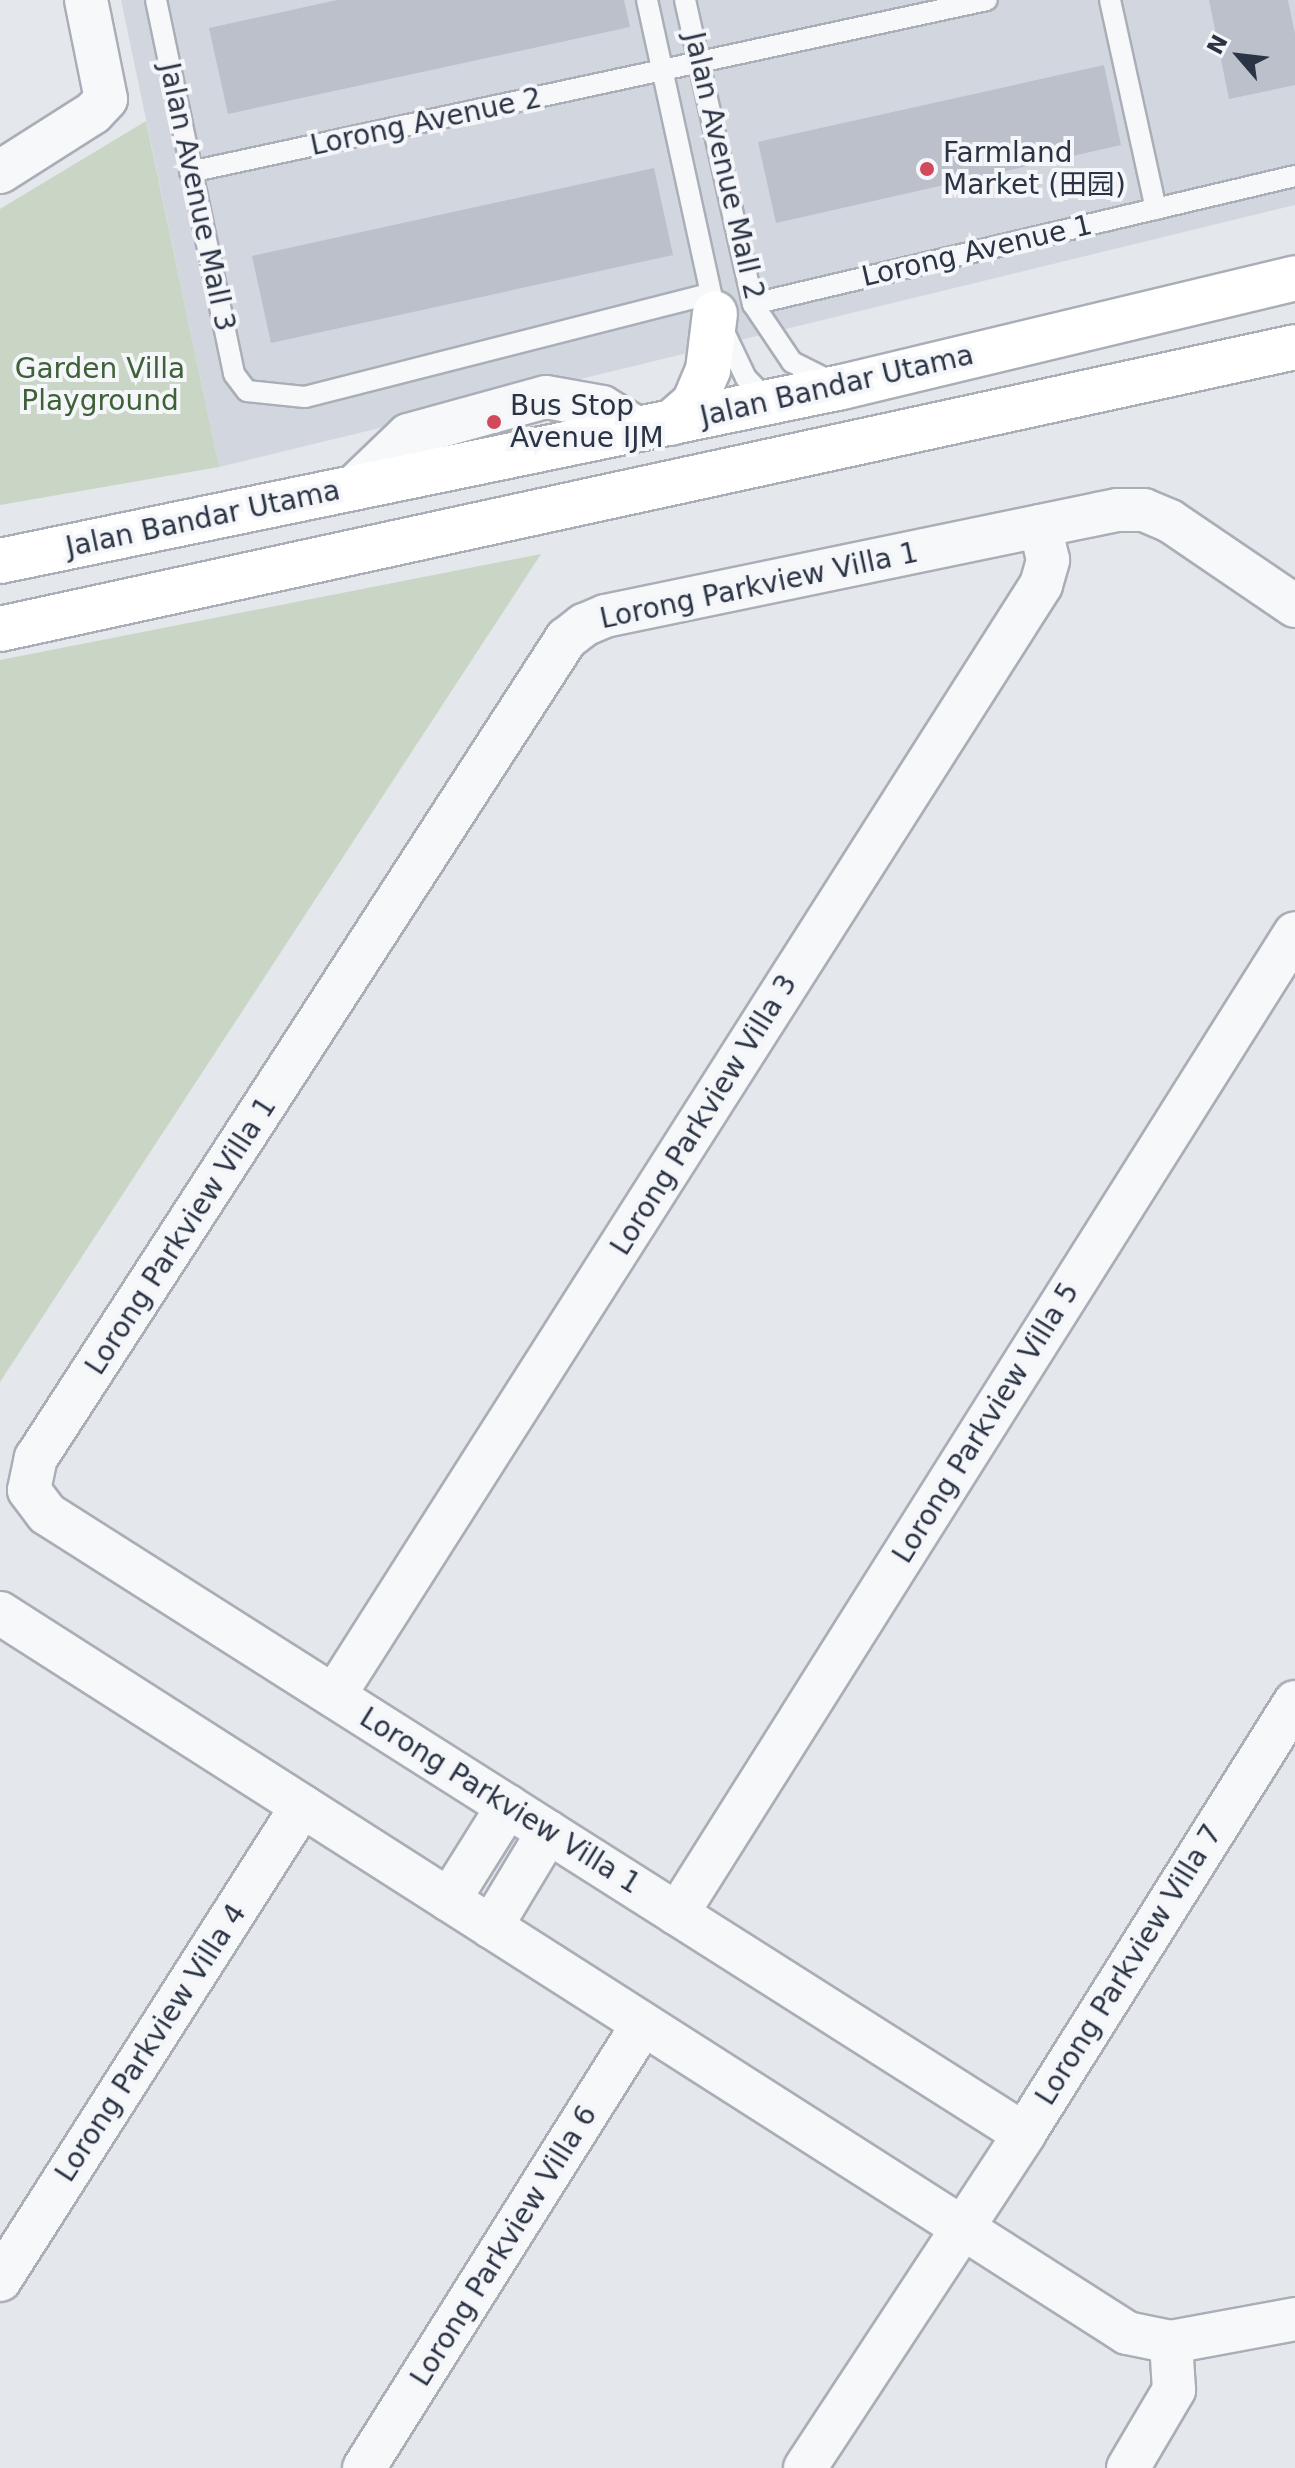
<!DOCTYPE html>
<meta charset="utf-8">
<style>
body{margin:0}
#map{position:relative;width:1295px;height:2468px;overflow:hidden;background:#e4e7ec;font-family:"DejaVu Sans","Noto Sans SC",sans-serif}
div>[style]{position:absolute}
.built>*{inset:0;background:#d2d6de}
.green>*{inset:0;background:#c9d6c5}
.building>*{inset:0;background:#bbc0ca}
.roads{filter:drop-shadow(2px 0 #a9aeb7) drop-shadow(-2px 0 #a9aeb7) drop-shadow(0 2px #a9aeb7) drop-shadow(0 -2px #a9aeb7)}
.lane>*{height:20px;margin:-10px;padding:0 10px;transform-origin:10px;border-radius:10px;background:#f7f8fa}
.street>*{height:42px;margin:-21px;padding:0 21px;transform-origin:21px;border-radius:21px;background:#f7f8fa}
.secondary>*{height:44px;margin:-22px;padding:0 22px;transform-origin:22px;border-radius:22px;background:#fff}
.dots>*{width:22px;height:22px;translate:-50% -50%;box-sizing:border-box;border:4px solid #f4f6f9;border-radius:50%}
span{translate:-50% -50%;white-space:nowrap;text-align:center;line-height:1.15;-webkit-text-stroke:8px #f4f6f9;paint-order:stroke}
.street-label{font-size:28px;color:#2b3445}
.poi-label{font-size:28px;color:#2b3445}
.left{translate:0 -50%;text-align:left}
.park-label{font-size:28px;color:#3f6138}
.north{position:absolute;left:1199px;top:16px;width:80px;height:80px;-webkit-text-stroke:6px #f4f6f9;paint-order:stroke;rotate:298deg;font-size:22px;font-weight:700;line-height:32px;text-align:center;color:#2b3445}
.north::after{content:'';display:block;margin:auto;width:28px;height:36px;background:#2b3445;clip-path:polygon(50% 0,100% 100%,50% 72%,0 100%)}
</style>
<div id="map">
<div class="built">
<i style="clip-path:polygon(121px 0,1295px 0,1295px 205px,219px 467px)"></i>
</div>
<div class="green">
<i style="clip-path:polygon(146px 121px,219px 467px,0 505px,0 209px)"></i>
<i style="clip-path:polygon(541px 554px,0 1382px,0 660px)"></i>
</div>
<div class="building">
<i style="clip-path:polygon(337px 0,624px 0,630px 27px,228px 114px,209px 28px)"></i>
<i style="clip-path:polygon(1209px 0,1288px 0,1295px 34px,1295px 85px,1229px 99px)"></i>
<i style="clip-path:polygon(1104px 65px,1121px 145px,776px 223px,758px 142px)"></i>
<i style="clip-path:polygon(654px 168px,673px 255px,271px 343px,252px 256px)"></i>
</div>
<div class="roads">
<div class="lane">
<i style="left:156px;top:0;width:382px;rotate:78.2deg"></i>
<i style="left:234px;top:374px;width:21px;rotate:53deg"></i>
<i style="left:247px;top:391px;width:58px;rotate:5.9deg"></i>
<i style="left:305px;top:397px;width:417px;rotate:-14.3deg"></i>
<i style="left:647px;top:0;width:320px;rotate:77.7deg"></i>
<i style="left:715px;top:313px;width:72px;rotate:64.5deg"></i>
<i style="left:746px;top:378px;width:32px;rotate:46deg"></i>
<i style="left:685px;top:0;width:312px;rotate:77.4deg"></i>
<i style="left:753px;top:304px;width:70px;rotate:56.1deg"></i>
<i style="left:792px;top:362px;width:47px;rotate:26.6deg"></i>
<i style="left:1110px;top:0;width:214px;rotate:77.6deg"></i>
<i style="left:190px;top:172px;width:815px;rotate:-12.18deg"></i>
<i style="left:753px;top:304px;width:557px;rotate:-13.29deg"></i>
</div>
<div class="street">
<i style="left:0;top:172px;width:110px;rotate:-32.4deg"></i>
<i style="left:93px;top:113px;width:19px;rotate:-47deg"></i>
<i style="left:106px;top:99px;width:101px;rotate:-101.4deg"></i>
<i style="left:353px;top:488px;width:76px;rotate:-43.9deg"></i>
<i style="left:408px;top:435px;width:143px;rotate:-15.4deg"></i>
<i style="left:546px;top:397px;width:57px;rotate:10.1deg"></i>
<i style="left:602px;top:407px;width:42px;rotate:31.4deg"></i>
<i style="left:0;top:1613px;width:1337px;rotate:32.57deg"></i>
<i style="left:1127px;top:2333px;width:45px;rotate:11.6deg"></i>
<i style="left:1171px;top:2342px;width:126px;rotate:-10.5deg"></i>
<i style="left:334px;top:1696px;width:1317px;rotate:-57.53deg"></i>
<i style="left:1041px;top:585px;width:26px;rotate:-74deg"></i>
<i style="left:1048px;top:560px;width:35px;rotate:-103deg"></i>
<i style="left:449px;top:1900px;width:111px;rotate:-57.9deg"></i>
<i style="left:677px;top:1914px;width:1159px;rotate:-57.79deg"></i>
<i style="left:491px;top:1927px;width:111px;rotate:-59deg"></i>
<i style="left:1024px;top:2134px;width:1157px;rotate:-147.6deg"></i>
<i style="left:47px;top:1514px;width:30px;rotate:-127deg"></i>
<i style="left:29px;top:1490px;width:33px;rotate:-78deg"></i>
<i style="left:36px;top:1458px;width:976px;rotate:-57.09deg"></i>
<i style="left:566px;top:639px;width:23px;rotate:-38deg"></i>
<i style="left:584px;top:625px;width:23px;rotate:-23deg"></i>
<i style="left:605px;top:616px;width:523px;rotate:-11.7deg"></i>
<i style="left:1117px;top:510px;width:27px"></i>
<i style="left:1144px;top:510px;width:28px;rotate:23deg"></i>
<i style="left:1170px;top:521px;width:151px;rotate:34.2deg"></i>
<i style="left:0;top:2280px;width:562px;rotate:-57.5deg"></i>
<i style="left:364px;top:2468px;width:524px;rotate:-57.86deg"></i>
<i style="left:805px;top:2468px;width:399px;rotate:-56.7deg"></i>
<i style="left:1024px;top:2134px;width:510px;rotate:-57.9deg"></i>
<i style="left:1128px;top:2468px;width:91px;rotate:-59.5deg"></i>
<i style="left:1174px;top:2390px;width:48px;rotate:-93.6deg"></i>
</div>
<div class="secondary">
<i style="left:671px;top:423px;width:30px;rotate:-41deg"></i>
<i style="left:694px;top:403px;width:36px;rotate:-67deg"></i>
<i style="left:708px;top:370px;width:57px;rotate:-83deg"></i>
<i style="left:0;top:561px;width:860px;rotate:-11.68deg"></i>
<i style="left:842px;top:387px;width:466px;rotate:-13.5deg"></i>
<i style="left:0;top:629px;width:1325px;rotate:-12.28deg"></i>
</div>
</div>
<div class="dots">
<i style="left:927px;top:169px;background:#d1495b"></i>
<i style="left:494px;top:422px;background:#d1495b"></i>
</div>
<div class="street-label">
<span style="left:426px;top:122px;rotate:-12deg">Lorong Avenue 2</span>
<span style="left:724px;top:166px;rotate:77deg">Jalan Avenue Mall 2</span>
<span style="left:197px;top:197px;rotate:78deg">Jalan Avenue Mall 3</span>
<span style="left:977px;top:251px;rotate:-13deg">Lorong Avenue 1</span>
<span style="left:837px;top:386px;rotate:-13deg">Jalan Bandar Utama</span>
<span style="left:203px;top:519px;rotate:-12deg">Jalan Bandar Utama</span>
<span style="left:759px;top:586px;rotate:-12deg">Lorong Parkview Villa 1</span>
<span style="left:704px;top:1115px;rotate:-58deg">Lorong Parkview Villa 3</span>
<span style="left:181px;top:1236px;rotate:-57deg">Lorong Parkview Villa 1</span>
<span style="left:986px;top:1423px;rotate:-58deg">Lorong Parkview Villa 5</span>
<span style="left:500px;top:1801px;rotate:32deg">Lorong Parkview Villa 1</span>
<span style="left:1129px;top:1965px;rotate:-58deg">Lorong Parkview Villa 7</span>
<span style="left:151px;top:2043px;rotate:-57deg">Lorong Parkview Villa 4</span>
<span style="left:504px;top:2246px;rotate:-58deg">Lorong Parkview Villa 6</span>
</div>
<div class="poi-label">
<span class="left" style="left:943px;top:169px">Farmland<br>Market (田园)</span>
<span class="left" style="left:510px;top:422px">Bus Stop<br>Avenue IJM</span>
</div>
<div class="park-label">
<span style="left:100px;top:385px">Garden Villa<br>Playground</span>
</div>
<div class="north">N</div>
</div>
